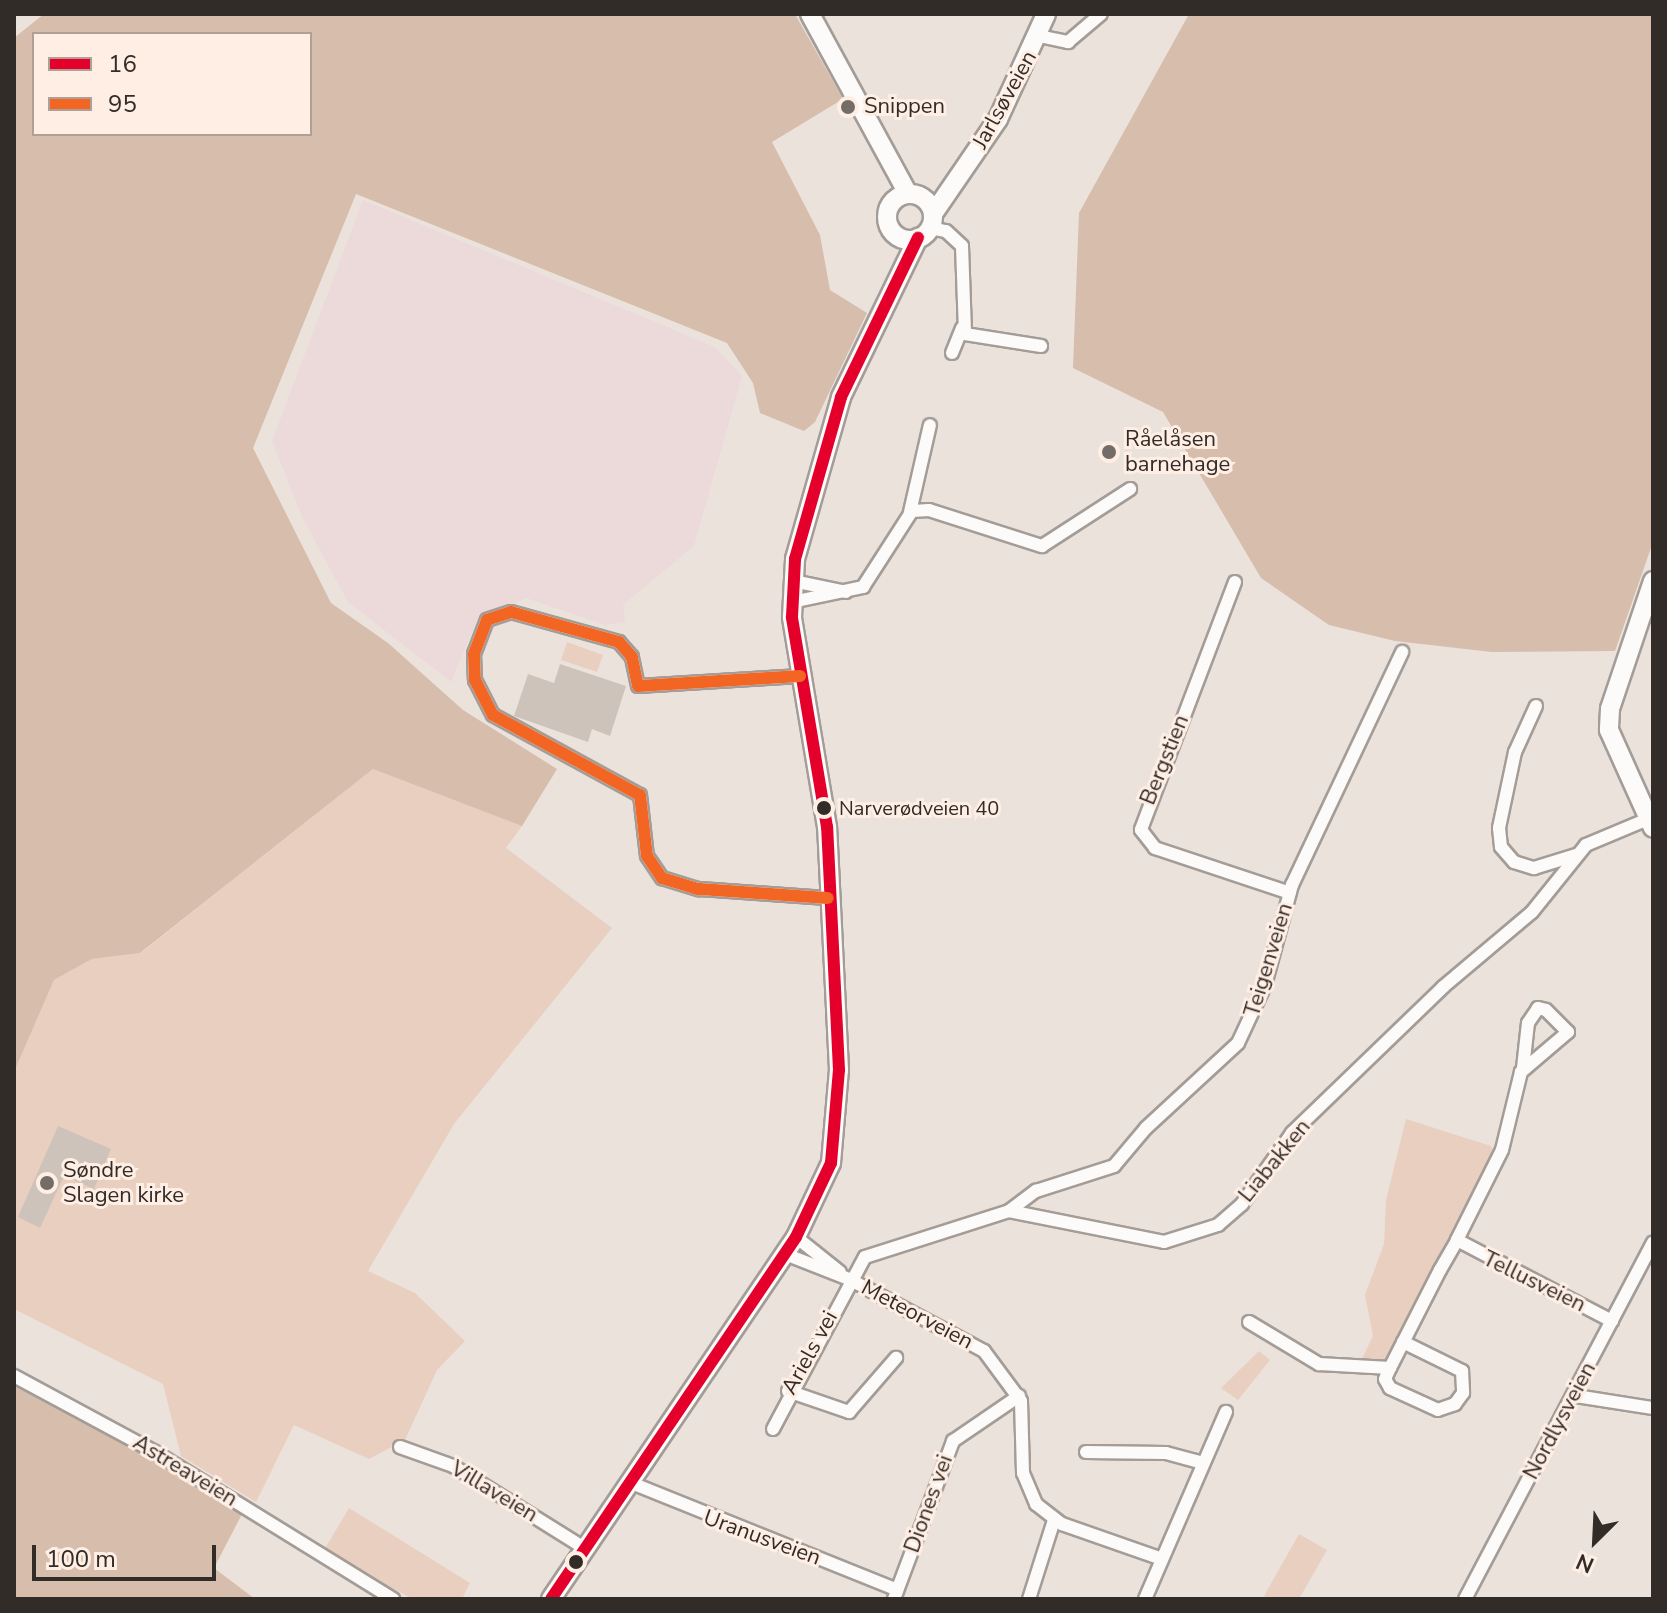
<!DOCTYPE html>
<meta charset="utf-8">
<style>
body{margin:0}
#map{position:relative;width:1667px;height:1613px;overflow:hidden;background:#ebe2dc;font-family:"Nunito Sans",sans-serif}
div>[style]{position:absolute}
.industrial>*{inset:0;background:#ecdadb}
.green>*{inset:0;background:#e9cfbf}
.forest>*{inset:0;background:#d6bdac}
.building>*{inset:0;background:#cdc3ba}
.roads{filter:drop-shadow(2px 0 #a39c97) drop-shadow(-2px 0 #a39c97) drop-shadow(0 2px #a39c97) drop-shadow(0 -2px #a39c97)}
.street>*{height:12px;margin:-6px;padding:0 6px;transform-origin:6px;border-radius:6px;background:#fcfbfa}
.secondary>*{height:18px;margin:-9px;padding:0 9px;transform-origin:9px;border-radius:9px;background:#fcfbfa}
.secondary>.ring{margin:-9px;padding:0;box-sizing:content-box;background:none;border:18px solid #fcfbfa;border-radius:50%}
.bus-1>*{height:12px;margin:-6px;padding:0 6px;transform-origin:6px;border-radius:6px;background:#e4002b}
.bus-2>*{height:12px;margin:-6px;padding:0 6px;transform-origin:6px;border-radius:6px;background:#f26522}
.dots>*{width:22px;height:22px;translate:-50% -50%;box-sizing:border-box;border:4px solid #ffeee4;border-radius:50%}
span{translate:-50% -50%;white-space:nowrap;text-align:center;line-height:1.15;-webkit-text-stroke:6px #ffeee4;paint-order:stroke}
.bus-label{font-size:20px;color:#322c28}
.left{translate:0 -50%;text-align:left}
.street-label{font-size:22px;color:#322c28}
.poi-label{font-size:22px;color:#322c28}
.frame{position:absolute;inset:0;border:16px solid #322c28;pointer-events:none}
.legend{position:absolute;left:32px;top:32px;width:280px;height:104px;box-sizing:border-box;background:#ffeee4;border:2px solid #ada099;margin:0;padding:10px 14px;list-style:none;font-size:24px;color:#322c28}
.legend li{display:flex;align-items:center;gap:16px;height:40px}
.legend b{width:40px;border:2px solid #ada099}
.north{position:absolute;left:1555px;top:1501px;width:80px;height:80px;-webkit-text-stroke:6px #ffeee4;paint-order:stroke;rotate:204deg;font-size:22px;font-weight:700;line-height:32px;text-align:center;color:#322c28}
.north::after{content:'';display:block;margin:auto;width:28px;height:36px;background:#322c28;clip-path:polygon(50% 0,100% 100%,50% 72%,0 100%)}
.scale{position:absolute;left:32px;top:1545px;width:184px;height:36px;box-sizing:border-box;border:4px solid #322c28;border-top:0;padding-left:10px;font-size:24px;line-height:28px;white-space:nowrap;color:#322c28;-webkit-text-stroke:6px #ffeee4;paint-order:stroke}
</style>
<div id="map">
<div class="industrial">
<i style="clip-path:polygon(363px 200px,715px 347px,742px 376px,694px 546px,623px 605px,625px 622px,605px 625px,526px 598px,477px 620px,451px 682px,348px 602px,303px 519px,272px 441px)"></i>
</div>
<div class="green">
<i style="clip-path:polygon(567px 642px,603px 655px,597px 672px,561px 660px)"></i>
<i style="clip-path:polygon(373px 769px,522px 826px,506px 848px,612px 928px,454px 1124px,368px 1271px,415px 1293px,465px 1341px,437px 1370px,405px 1440px,369px 1459px,294px 1425px,256px 1502px,181px 1456px,163px 1384px,14px 1309px,14px 1072px,54px 980px,92px 959px,141px 953px)"></i>
<i style="clip-path:polygon(1406px 1119px,1491px 1146px,1495px 1155px,1389px 1362px,1361px 1361px,1373px 1336px,1365px 1295px,1384px 1244px,1386px 1200px)"></i>
<i style="clip-path:polygon(1259px 1351px,1270px 1360px,1238px 1400px,1221px 1388px)"></i>
<i style="clip-path:polygon(349px 1508px,470px 1583px,462px 1599px,413px 1599px,323px 1552px)"></i>
<i style="clip-path:polygon(1299px 1534px,1327px 1550px,1299px 1599px,1269px 1599px,1264px 1596px)"></i>
</div>
<div class="forest">
<i style="clip-path:polygon(evenodd,44px 14px,795px 14px,843px 99px,772px 142px,820px 235px,830px 290px,867px 313px,815px 422px,804px 431px,760px 413px,753px 383px,727px 343px,356px 194px,253px 448px,331px 603px,388px 643px,463px 710px,557px 769px,522px 826px,373px 769px,140px 953px,92px 959px,54px 980px,14px 1072px,14px 38px,44px 14px,34px 34px,310px 34px,310px 134px,34px 134px,34px 34px)"></i>
<i style="clip-path:polygon(1189px 14px,1653px 14px,1653px 542px,1615px 651px,1492px 652px,1395px 641px,1329px 625px,1261px 578px,1163px 412px,1073px 368px,1079px 213px)"></i>
<i style="clip-path:polygon(14px 1381px,243px 1512px,214px 1568px,255px 1599px,14px 1599px)"></i>
</div>
<div class="building">
<i style="clip-path:polygon(560px 664px,626px 686px,610px 736px,592px 729px,588px 742px,514px 716px,528px 674px,554px 683px)"></i>
<i style="clip-path:polygon(58px 1126px,111px 1149px,94px 1189px,64px 1176px,40px 1228px,18px 1217px)"></i>
</div>
<div class="roads">
<div class="street">
<i style="left:1039px;top:36px;width:30px;rotate:12deg"></i>
<i style="left:1068px;top:42px;width:43px;rotate:-40.3deg"></i>
<i style="left:930px;top:228px;width:16px;rotate:11deg"></i>
<i style="left:946px;top:231px;width:22px;rotate:43deg"></i>
<i style="left:962px;top:246px;width:88px;rotate:88deg"></i>
<i style="left:965px;top:334px;width:77px;rotate:9deg"></i>
<i style="left:952px;top:353px;width:27px;rotate:-68deg"></i>
<i style="left:910px;top:512px;width:89px;rotate:-77.1deg"></i>
<i style="left:793px;top:581px;width:54px;rotate:11.7deg"></i>
<i style="left:1235px;top:582px;width:265px;rotate:110.8deg"></i>
<i style="left:1141px;top:830px;width:23px;rotate:52deg"></i>
<i style="left:1155px;top:848px;width:142px;rotate:18.4deg"></i>
<i style="left:792px;top:602px;width:73px;rotate:-11.9deg"></i>
<i style="left:863px;top:587px;width:90px;rotate:-57.2deg"></i>
<i style="left:912px;top:511px;width:17px;rotate:-3deg"></i>
<i style="left:929px;top:510px;width:119px;rotate:17.7deg"></i>
<i style="left:1042px;top:546px;width:105px;rotate:-32.9deg"></i>
<i style="left:800px;top:676px;width:162px;rotate:176.5deg"></i>
<i style="left:638px;top:686px;width:30px;rotate:-102deg"></i>
<i style="left:632px;top:657px;width:20px;rotate:-131deg"></i>
<i style="left:619px;top:642px;width:112px;rotate:-164.5deg"></i>
<i style="left:511px;top:612px;width:25px;rotate:162deg"></i>
<i style="left:487px;top:620px;width:36px;rotate:111deg"></i>
<i style="left:474px;top:654px;width:26px;rotate:88deg"></i>
<i style="left:475px;top:680px;width:39px;rotate:63deg"></i>
<i style="left:493px;top:715px;width:167px;rotate:28.6deg"></i>
<i style="left:640px;top:795px;width:61px;rotate:83.5deg"></i>
<i style="left:647px;top:856px;width:27px;rotate:56deg"></i>
<i style="left:662px;top:878px;width:39px;rotate:17deg"></i>
<i style="left:699px;top:889px;width:129px;rotate:4deg"></i>
<i style="left:1536px;top:706px;width:51px;rotate:114.5deg"></i>
<i style="left:1515px;top:752px;width:78px;rotate:101.9deg"></i>
<i style="left:1499px;top:828px;width:19px;rotate:84deg"></i>
<i style="left:1501px;top:847px;width:20px;rotate:49deg"></i>
<i style="left:1514px;top:862px;width:21px;rotate:17deg"></i>
<i style="left:1534px;top:868px;width:44px;rotate:-17.2deg"></i>
<i style="left:1523px;top:1068px;width:45px;rotate:-83.7deg"></i>
<i style="left:1528px;top:1023px;width:18px;rotate:-56deg"></i>
<i style="left:1538px;top:1008px;width:8px;rotate:14deg"></i>
<i style="left:1546px;top:1010px;width:31px;rotate:45deg"></i>
<i style="left:1568px;top:1032px;width:62px;rotate:139.6deg"></i>
<i style="left:1521px;top:1072px;width:80px;rotate:103.7deg"></i>
<i style="left:1502px;top:1150px;width:101px;rotate:116.6deg"></i>
<i style="left:1457px;top:1240px;width:175px;rotate:27.6deg"></i>
<i style="left:1009px;top:1211px;width:34px;rotate:-37deg"></i>
<i style="left:1036px;top:1191px;width:82px;rotate:-17.8deg"></i>
<i style="left:1114px;top:1166px;width:50px;rotate:-49.9deg"></i>
<i style="left:1146px;top:1128px;width:125px;rotate:-42.7deg"></i>
<i style="left:1238px;top:1043px;width:64px;rotate:-65deg"></i>
<i style="left:1265px;top:985px;width:104px;rotate:-74.9deg"></i>
<i style="left:1292px;top:885px;width:258px;rotate:-64.7deg"></i>
<i style="left:796px;top:1237px;width:56px;rotate:38.5deg"></i>
<i style="left:785px;top:1254px;width:69px;rotate:21.3deg"></i>
<i style="left:849px;top:1279px;width:153px;rotate:28.1deg"></i>
<i style="left:984px;top:1351px;width:62px;rotate:53.5deg"></i>
<i style="left:1021px;top:1401px;width:72px;rotate:88.4deg"></i>
<i style="left:1023px;top:1473px;width:34px;rotate:67deg"></i>
<i style="left:1036px;top:1504px;width:33px;rotate:38deg"></i>
<i style="left:1062px;top:1524px;width:106px;rotate:19.3deg"></i>
<i style="left:1249px;top:1322px;width:82px;rotate:31deg"></i>
<i style="left:1319px;top:1364px;width:71px;rotate:3.2deg"></i>
<i style="left:1403px;top:1342px;width:66px;rotate:26.2deg"></i>
<i style="left:1462px;top:1371px;width:22px;rotate:87deg"></i>
<i style="left:1463px;top:1393px;width:14px;rotate:126deg"></i>
<i style="left:1455px;top:1404px;width:18px;rotate:161deg"></i>
<i style="left:1438px;top:1410px;width:53px;rotate:-155.4deg"></i>
<i style="left:1390px;top:1388px;width:10px;rotate:-119deg"></i>
<i style="left:1385px;top:1379px;width:12px;rotate:-66deg"></i>
<i style="left:1390px;top:1368px;width:110px;rotate:-63deg"></i>
<i style="left:1440px;top:1270px;width:34px;rotate:-60deg"></i>
<i style="left:14px;top:1376px;width:160px;rotate:28.3deg"></i>
<i style="left:155px;top:1452px;width:280px;rotate:31.7deg"></i>
<i style="left:788px;top:1391px;width:65px;rotate:19deg"></i>
<i style="left:849px;top:1412px;width:72px;rotate:-49deg"></i>
<i style="left:1576px;top:1396px;width:78px;rotate:8.9deg"></i>
<i style="left:773px;top:1429px;width:195px;rotate:-61.9deg"></i>
<i style="left:865px;top:1257px;width:151px;rotate:-17.7deg"></i>
<i style="left:1009px;top:1211px;width:158px;rotate:11.3deg"></i>
<i style="left:1164px;top:1242px;width:57px;rotate:-17.5deg"></i>
<i style="left:1218px;top:1225px;width:32px;rotate:-41deg"></i>
<i style="left:1242px;top:1204px;width:87px;rotate:-54.8deg"></i>
<i style="left:1292px;top:1133px;width:210px;rotate:-44deg"></i>
<i style="left:1443px;top:987px;width:116px;rotate:-40.1deg"></i>
<i style="left:1532px;top:912px;width:86px;rotate:-51.1deg"></i>
<i style="left:1586px;top:845px;width:67px;rotate:-22.8deg"></i>
<i style="left:400px;top:1447px;width:56px;rotate:19.7deg"></i>
<i style="left:453px;top:1466px;width:155px;rotate:32deg"></i>
<i style="left:1086px;top:1452px;width:80px;rotate:0.7deg"></i>
<i style="left:1166px;top:1453px;width:38px;rotate:15deg"></i>
<i style="left:629px;top:1482px;width:289px;rotate:21.9deg"></i>
<i style="left:894px;top:1599px;width:169px;rotate:-69.5deg"></i>
<i style="left:953px;top:1441px;width:80px;rotate:-34.3deg"></i>
<i style="left:1029px;top:1599px;width:83px;rotate:-72.4deg"></i>
<i style="left:1145px;top:1599px;width:204px;rotate:-66.6deg"></i>
<i style="left:1465px;top:1599px;width:403px;rotate:-62.2deg"></i>
</div>
<div class="secondary">
<i style="left:810px;top:14px;width:205px;rotate:61.4deg"></i>
<i class="ring" style="left:887px;top:194px;width:28px;height:28px"></i>
<i style="left:933px;top:214px;width:115px;rotate:-55.6deg"></i>
<i style="left:998px;top:119px;width:115px;rotate:-65.4deg"></i>
<i style="left:1653px;top:581px;width:135px;rotate:108.6deg"></i>
<i style="left:1610px;top:709px;width:21px;rotate:93deg"></i>
<i style="left:1609px;top:730px;width:107px;rotate:65.8deg"></i>
<i style="left:551px;top:1599px;width:437px;rotate:-55.9deg"></i>
<i style="left:796px;top:1237px;width:82px;rotate:-64.7deg"></i>
<i style="left:831px;top:1163px;width:93px;rotate:-85.1deg"></i>
<i style="left:839px;top:1070px;width:243px;rotate:-92.8deg"></i>
<i style="left:827px;top:827px;width:213px;rotate:-99.5deg"></i>
<i style="left:792px;top:617px;width:58px;rotate:-87deg"></i>
<i style="left:795px;top:559px;width:168px;rotate:-74.1deg"></i>
<i style="left:841px;top:397px;width:177px;rotate:-64.2deg"></i>
</div>
</div>
<div class="bus-1">
<i style="left:551px;top:1599px;width:437px;rotate:-55.9deg"></i>
<i style="left:796px;top:1237px;width:82px;rotate:-64.7deg"></i>
<i style="left:831px;top:1163px;width:93px;rotate:-85.1deg"></i>
<i style="left:839px;top:1070px;width:243px;rotate:-92.8deg"></i>
<i style="left:827px;top:827px;width:213px;rotate:-99.5deg"></i>
<i style="left:792px;top:617px;width:58px;rotate:-87deg"></i>
<i style="left:795px;top:559px;width:168px;rotate:-74.1deg"></i>
<i style="left:841px;top:397px;width:177px;rotate:-64.2deg"></i>
</div>
<div class="bus-2">
<i style="left:800px;top:676px;width:162px;rotate:176.5deg"></i>
<i style="left:638px;top:686px;width:30px;rotate:-102deg"></i>
<i style="left:632px;top:657px;width:20px;rotate:-131deg"></i>
<i style="left:619px;top:642px;width:112px;rotate:-164.5deg"></i>
<i style="left:511px;top:612px;width:25px;rotate:162deg"></i>
<i style="left:487px;top:620px;width:36px;rotate:111deg"></i>
<i style="left:474px;top:654px;width:26px;rotate:88deg"></i>
<i style="left:475px;top:680px;width:39px;rotate:63deg"></i>
<i style="left:493px;top:715px;width:167px;rotate:28.6deg"></i>
<i style="left:640px;top:795px;width:61px;rotate:83.5deg"></i>
<i style="left:647px;top:856px;width:27px;rotate:56deg"></i>
<i style="left:662px;top:878px;width:39px;rotate:17deg"></i>
<i style="left:699px;top:889px;width:129px;rotate:4deg"></i>
</div>
<div class="dots">
<i style="left:848px;top:107px;background:#736c67"></i>
<i style="left:1109px;top:452px;background:#736c67"></i>
<i style="left:824px;top:808px;background:#322c28"></i>
<i style="left:47px;top:1183px;background:#736c67"></i>
<i style="left:576px;top:1562px;background:#322c28"></i>
</div>
<div class="bus-label">
<span class="left" style="left:839px;top:808px">Narverødveien 40</span>
</div>
<div class="street-label">
<span style="left:1005px;top:100px;rotate:-61deg">Jarlsøveien</span>
<span style="left:1165px;top:760px;rotate:-68deg">Bergstien</span>
<span style="left:1269px;top:960px;rotate:-73deg">Teigenveien</span>
<span style="left:1275px;top:1161px;rotate:-51deg">Liabakken</span>
<span style="left:1534px;top:1282px;rotate:26deg">Tellusveien</span>
<span style="left:917px;top:1315px;rotate:28deg">Meteorveien</span>
<span style="left:810px;top:1353px;rotate:-61deg">Ariels vei</span>
<span style="left:1560px;top:1421px;rotate:-62deg">Nordlysveien</span>
<span style="left:185px;top:1471px;rotate:31deg">Astreaveien</span>
<span style="left:494px;top:1492px;rotate:31deg">Villaveien</span>
<span style="left:929px;top:1504px;rotate:-70deg">Diones vei</span>
<span style="left:762px;top:1538px;rotate:20deg">Uranusveien</span>
</div>
<div class="poi-label">
<span class="left" style="left:864px;top:107px">Snippen</span>
<span class="left" style="left:1125px;top:452px">Råelåsen<br>barnehage</span>
<span class="left" style="left:63px;top:1183px">Søndre<br>Slagen kirke</span>
</div>
<div class="frame"></div>
<ul class="legend">
<li><b style="height:10px;background:#e4002b"></b>16</li>
<li><b style="height:10px;background:#f26522"></b>95</li>
</ul>
<div class="north">N</div>
<div class="scale">100 m</div>
</div>
